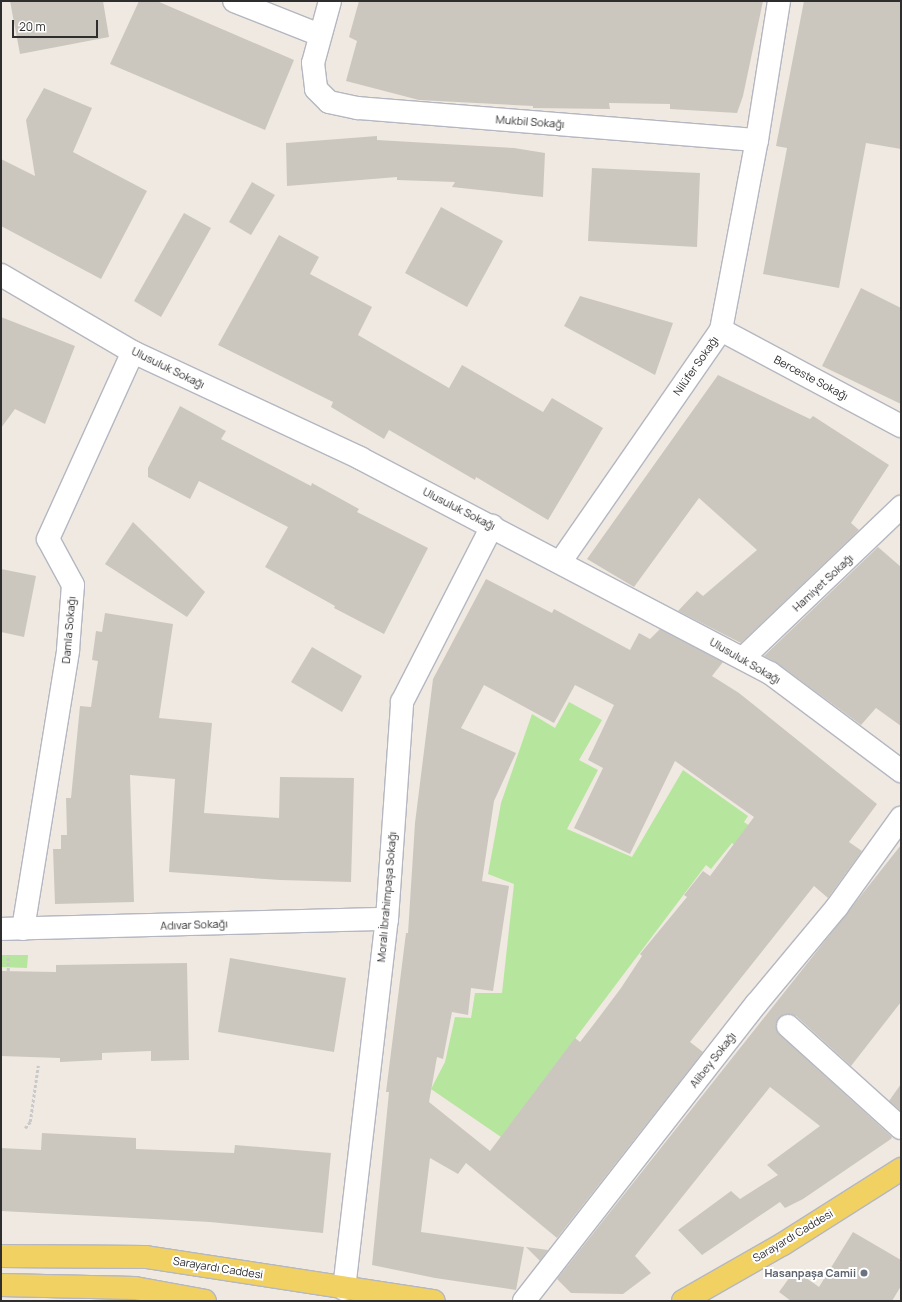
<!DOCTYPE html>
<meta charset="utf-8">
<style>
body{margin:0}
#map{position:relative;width:902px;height:1302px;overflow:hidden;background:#efe9e1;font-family:Manrope,sans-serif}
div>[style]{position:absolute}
.green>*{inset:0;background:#b6e59e}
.building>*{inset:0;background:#cbc7bf}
.path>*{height:2.5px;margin-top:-1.25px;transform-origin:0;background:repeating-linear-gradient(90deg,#c9c9c9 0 3px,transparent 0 5px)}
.roads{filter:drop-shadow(1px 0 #b4b7c1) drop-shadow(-1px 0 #b4b7c1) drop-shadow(0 1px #b4b7c1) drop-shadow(0 -1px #b4b7c1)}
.minor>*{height:22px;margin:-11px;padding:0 11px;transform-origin:11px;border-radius:11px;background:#fff}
.major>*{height:22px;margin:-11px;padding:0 11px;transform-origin:11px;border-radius:11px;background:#f2d163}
.dots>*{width:11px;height:11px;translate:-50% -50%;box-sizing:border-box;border:2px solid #fff;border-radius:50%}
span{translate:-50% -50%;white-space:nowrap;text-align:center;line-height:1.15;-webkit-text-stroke:4px #fff;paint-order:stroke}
.street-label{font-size:11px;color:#2e2e2e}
.worship-label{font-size:11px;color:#5b616d;font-weight:700}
.right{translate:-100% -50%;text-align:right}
.frame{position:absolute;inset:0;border:2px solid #2e2e2e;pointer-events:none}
.scale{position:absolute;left:12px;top:20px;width:86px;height:18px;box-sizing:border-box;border:2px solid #2e2e2e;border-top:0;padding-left:5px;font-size:12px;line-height:14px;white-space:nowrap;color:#2e2e2e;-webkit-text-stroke:3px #fff;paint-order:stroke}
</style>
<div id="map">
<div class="green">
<i style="clip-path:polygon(569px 702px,602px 720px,579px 760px,598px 770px,567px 829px,632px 857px,683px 770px,748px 816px,744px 822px,786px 851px,769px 875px,732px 843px,711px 869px,706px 865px,501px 1137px,431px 1089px,445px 1062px,455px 1017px,471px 1018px,475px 993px,502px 993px,514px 884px,488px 874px,501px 803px,532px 714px,555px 728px)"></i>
<i style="clip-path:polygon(1px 955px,28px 955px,27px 968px,1px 967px)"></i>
</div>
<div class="building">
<i style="clip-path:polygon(10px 1px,103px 1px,109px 37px,20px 54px)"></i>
<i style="clip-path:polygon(139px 1px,157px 1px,294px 60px,265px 130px,110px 64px)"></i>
<i style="clip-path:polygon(359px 1px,763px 1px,743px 96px,737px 113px,670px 109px,670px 104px,609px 103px,610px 109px,533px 108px,533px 106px,419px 100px,346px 81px,357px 41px,349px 37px)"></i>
<i style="clip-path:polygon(804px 1px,901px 1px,901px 149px,866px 143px,839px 288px,763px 274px,787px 148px,776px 146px)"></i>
<i style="clip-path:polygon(44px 88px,92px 108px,73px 152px,147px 191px,101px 279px,1px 226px,1px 159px,35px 176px,26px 120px)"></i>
<i style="clip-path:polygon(377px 136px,377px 140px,514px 148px,545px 153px,543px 197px,452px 187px,455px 182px,397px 180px,397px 177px,287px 186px,286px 143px)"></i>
<i style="clip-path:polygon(592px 168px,700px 173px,697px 247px,588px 241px)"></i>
<i style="clip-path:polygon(252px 182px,275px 195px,251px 235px,229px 222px)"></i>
<i style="clip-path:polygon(441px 207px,503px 241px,467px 307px,405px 273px)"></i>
<i style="clip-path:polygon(184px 213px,211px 228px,161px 317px,134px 301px)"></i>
<i style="clip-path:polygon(279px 235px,319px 257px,310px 274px,372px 307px,358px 335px,449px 388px,462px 365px,543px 412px,552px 398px,603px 428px,548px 520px,476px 477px,475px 480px,389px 430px,384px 439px,331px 407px,333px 402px,218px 345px)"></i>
<i style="clip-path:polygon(861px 288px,901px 308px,901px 404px,822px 366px)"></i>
<i style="clip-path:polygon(580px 296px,673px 323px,655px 375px,564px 326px)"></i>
<i style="clip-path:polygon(1px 317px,75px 346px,45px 424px,15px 409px,1px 428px)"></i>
<i style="clip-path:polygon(718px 375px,810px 419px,813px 416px,889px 465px,851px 523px,859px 530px,741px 643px,678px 611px,697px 591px,703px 596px,757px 550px,699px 498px,634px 587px,587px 559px)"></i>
<i style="clip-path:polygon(180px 406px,226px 431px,221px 439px,311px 486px,312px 483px,359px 509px,357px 512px,428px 548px,384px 634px,334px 608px,335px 606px,265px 567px,288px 527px,199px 481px,190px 499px,148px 477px,148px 468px)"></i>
<i style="clip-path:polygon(133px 522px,205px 592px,187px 617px,105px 564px)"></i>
<i style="clip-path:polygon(878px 547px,901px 567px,901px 726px,876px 708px,861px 725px,777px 663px,764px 656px)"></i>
<i style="clip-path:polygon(1px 569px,36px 576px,24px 637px,1px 632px)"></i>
<i style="clip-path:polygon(evenodd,486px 579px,552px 613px,554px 609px,630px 650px,639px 633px,650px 639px,660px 629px,723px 662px,712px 676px,739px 693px,877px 804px,849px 842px,862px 851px,828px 898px,814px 886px,690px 1042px,703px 1052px,557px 1238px,466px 1163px,458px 1174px,430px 1158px,421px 1232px,524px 1247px,516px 1290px,435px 1278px,372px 1265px,389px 1092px,386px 1092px,406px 933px,408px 933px,415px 823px,433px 679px,486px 579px,484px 685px,554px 723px,575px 685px,614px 705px,588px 760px,603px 768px,574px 828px,630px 854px,675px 761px,754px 817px,710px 876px,703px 871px,684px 895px,687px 897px,640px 954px,642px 956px,621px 988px,597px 1020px,580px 1042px,575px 1038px,490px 1151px,429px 1102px,437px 1057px,443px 1059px,452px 1012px,468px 1015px,471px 988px,493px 991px,509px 886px,482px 881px,494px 801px,516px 753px,461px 728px,484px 685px)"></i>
<i style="clip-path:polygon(105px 613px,173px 624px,159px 718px,212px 723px,204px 813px,279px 818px,280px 777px,354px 778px,351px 882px,280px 880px,169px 872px,175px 779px,130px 775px,134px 902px,55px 904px,53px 849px,61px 849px,61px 835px,67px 835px,66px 798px,71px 798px,80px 706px,91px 707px,98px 661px,92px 660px,96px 631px,102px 632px)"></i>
<i style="clip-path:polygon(312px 647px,362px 676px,342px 712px,291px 682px)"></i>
<i style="clip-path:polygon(901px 845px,901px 1002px,851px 1066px,796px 1016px,784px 1014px,776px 1024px,780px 1035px,892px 1137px,891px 1139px,803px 1199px,785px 1208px,780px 1202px,702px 1255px,678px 1230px,731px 1191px,740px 1199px,778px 1175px,767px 1165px,820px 1126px,770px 1087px,635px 1256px,651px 1273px,623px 1294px,571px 1293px,557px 1279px)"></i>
<i style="clip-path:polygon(230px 958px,346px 978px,334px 1052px,218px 1032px)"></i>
<i style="clip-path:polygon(187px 963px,189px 1060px,151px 1061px,151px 1051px,102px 1053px,102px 1060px,60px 1062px,60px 1058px,1px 1056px,1px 971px,56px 972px,56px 965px)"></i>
<i style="clip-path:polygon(901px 1084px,901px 1111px,889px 1101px)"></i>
<i style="clip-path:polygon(42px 1133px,136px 1138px,136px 1149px,234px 1153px,235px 1145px,331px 1153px,323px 1233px,210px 1222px,1px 1211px,1px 1148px,41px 1150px)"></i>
<i style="clip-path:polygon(853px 1232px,901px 1260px,901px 1286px,892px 1301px,791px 1301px,779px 1292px,795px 1270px,819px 1287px)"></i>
<i style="clip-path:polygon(526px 1247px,548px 1250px,540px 1261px)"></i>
</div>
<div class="path">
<i style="left:8px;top:971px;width:16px;rotate:-90deg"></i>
<i style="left:25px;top:1128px;width:8px;rotate:-50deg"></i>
<i style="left:30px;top:1122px;width:57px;rotate:-81.9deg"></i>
</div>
<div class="roads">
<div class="minor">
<i style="left:234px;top:1px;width:92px;rotate:21.6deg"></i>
<i style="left:330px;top:1px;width:64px;rotate:105.3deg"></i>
<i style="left:313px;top:63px;width:26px;rotate:83deg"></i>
<i style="left:316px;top:89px;width:18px;rotate:45deg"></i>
<i style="left:329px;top:102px;width:30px;rotate:12deg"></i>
<i style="left:358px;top:108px;width:400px;rotate:4.6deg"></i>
<i style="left:757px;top:140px;width:141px;rotate:-81deg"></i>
<i style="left:1px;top:275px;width:153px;rotate:30.3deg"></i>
<i style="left:133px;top:352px;width:251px;rotate:25deg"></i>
<i style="left:360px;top:458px;width:463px;rotate:27.7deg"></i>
<i style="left:770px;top:673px;width:164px;rotate:36.8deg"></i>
<i style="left:721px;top:330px;width:204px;rotate:28.1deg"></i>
<i style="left:561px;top:561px;width:281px;rotate:-55.3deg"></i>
<i style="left:721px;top:330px;width:193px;rotate:-79.3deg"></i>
<i style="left:743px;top:658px;width:219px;rotate:-43.7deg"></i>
<i style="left:1px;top:929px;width:386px;rotate:-1.5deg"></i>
<i style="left:23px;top:929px;width:283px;rotate:-80.8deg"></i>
<i style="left:68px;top:650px;width:65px;rotate:-85.6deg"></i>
<i style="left:73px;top:585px;width:52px;rotate:-118.5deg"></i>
<i style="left:48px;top:539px;width:205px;rotate:-65.6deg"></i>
<i style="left:788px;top:1026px;width:152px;rotate:42.1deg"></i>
<i style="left:344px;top:1289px;width:372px;rotate:-83.4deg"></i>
<i style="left:387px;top:919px;width:218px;rotate:-86deg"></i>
<i style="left:402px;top:702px;width:198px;rotate:-62.9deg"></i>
<i style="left:524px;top:1301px;width:378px;rotate:-52deg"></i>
<i style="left:757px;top:1003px;width:125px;rotate:-50.2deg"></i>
<i style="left:837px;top:907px;width:110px;rotate:-54.3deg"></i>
</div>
<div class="major">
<i style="left:1px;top:1256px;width:145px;rotate:0.4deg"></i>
<i style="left:146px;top:1257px;width:291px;rotate:8.7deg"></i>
<i style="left:1px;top:1285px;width:134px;rotate:1.3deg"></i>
<i style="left:135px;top:1288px;width:71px;rotate:10.5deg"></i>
<i style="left:683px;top:1301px;width:115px;rotate:-29.7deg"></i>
<i style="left:783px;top:1244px;width:140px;rotate:-32.4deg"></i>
</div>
</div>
<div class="dots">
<i style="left:864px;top:1273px;background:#6b7280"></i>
</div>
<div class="street-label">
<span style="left:530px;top:122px;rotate:4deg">Mukbil Sokağı</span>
<span style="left:696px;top:366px;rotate:-55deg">Nilüfer Sokağı</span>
<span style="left:168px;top:368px;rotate:26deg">Ulusuluk Sokağı</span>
<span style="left:811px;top:378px;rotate:28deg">Berceste Sokağı</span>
<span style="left:459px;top:509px;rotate:27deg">Ulusuluk Sokağı</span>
<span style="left:823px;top:583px;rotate:-43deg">Hamiyet Sokağı</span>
<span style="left:69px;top:630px;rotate:-85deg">Damla Sokağı</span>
<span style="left:745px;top:661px;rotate:30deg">Ulusuluk Sokağı</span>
<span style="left:387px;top:897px;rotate:-85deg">Moralı İbrahimpaşa Sokağı</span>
<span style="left:194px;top:925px;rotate:-2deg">Adıvar Sokağı</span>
<span style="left:713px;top:1060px;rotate:-52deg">Alibey Sokağı</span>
<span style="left:793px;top:1236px;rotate:-31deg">Sarayardı Caddesi</span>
<span style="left:218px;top:1268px;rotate:9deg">Sarayardı Caddesi</span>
</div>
<div class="worship-label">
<span class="right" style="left:856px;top:1273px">Hasanpaşa Camii</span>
</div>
<div class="frame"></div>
<div class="scale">20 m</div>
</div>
